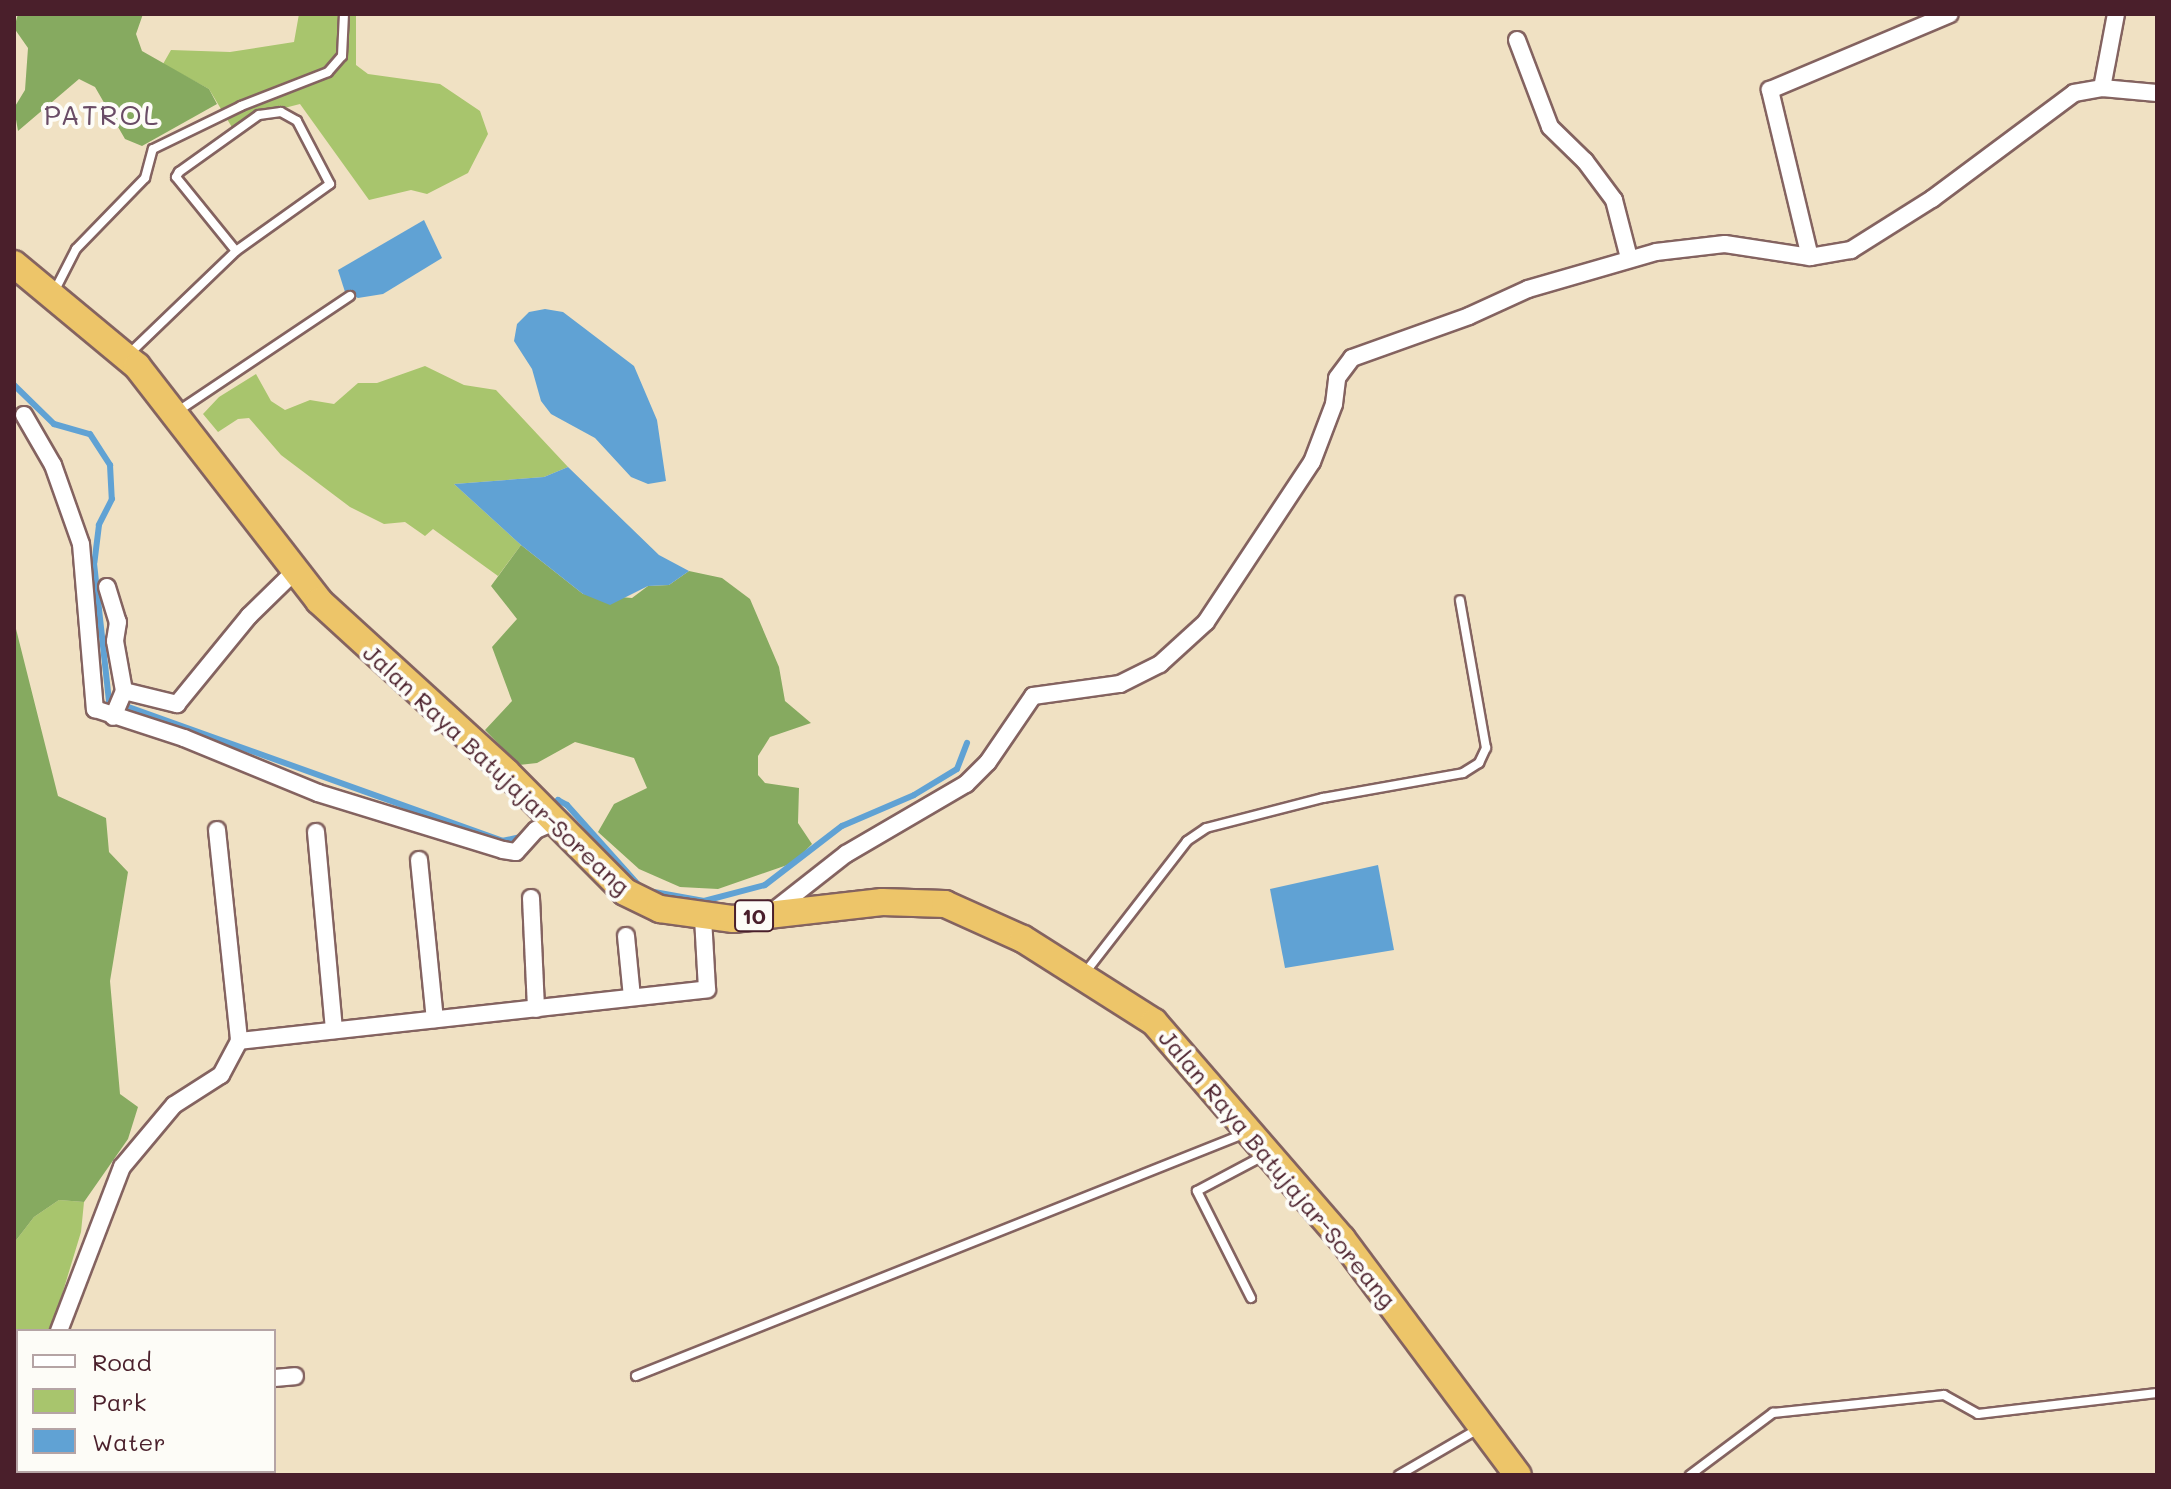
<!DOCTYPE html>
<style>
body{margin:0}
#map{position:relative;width:2171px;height:1489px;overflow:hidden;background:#f0e1c3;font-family:Mali,sans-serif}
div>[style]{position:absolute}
.green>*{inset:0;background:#a8c56d}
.forest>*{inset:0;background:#86aa60}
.water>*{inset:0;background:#60a2d4}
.stream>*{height:6px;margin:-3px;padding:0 3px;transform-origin:3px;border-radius:3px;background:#60a2d4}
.roads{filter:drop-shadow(2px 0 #846360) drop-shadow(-2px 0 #846360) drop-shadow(0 2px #846360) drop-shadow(0 -2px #846360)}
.service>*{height:8px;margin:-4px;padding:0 4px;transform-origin:4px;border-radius:4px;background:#fff}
.minor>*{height:16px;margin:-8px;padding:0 8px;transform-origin:8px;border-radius:8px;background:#fff}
.trunk>*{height:26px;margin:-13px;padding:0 13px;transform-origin:13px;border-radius:13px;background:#edc569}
span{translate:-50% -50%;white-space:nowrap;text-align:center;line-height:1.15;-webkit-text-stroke:8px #fdfcf7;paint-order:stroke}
.shield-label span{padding:2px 6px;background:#fdfcf7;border:2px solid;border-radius:6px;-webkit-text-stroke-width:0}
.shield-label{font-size:22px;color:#4a1f2b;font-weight:700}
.street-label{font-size:24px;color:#4a1f2b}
.quarter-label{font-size:28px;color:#6a4c66;letter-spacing:2px}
.frame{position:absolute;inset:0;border:16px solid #4a1f2b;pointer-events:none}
.legend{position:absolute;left:16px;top:1329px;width:260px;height:144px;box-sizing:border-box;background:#fdfcf7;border:2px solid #b5a4a5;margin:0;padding:10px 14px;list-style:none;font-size:24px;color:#4a1f2b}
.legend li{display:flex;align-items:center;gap:16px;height:40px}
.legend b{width:40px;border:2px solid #b5a4a5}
</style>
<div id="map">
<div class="green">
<i style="clip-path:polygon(299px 14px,356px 14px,356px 65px,368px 74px,440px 84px,480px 111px,488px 134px,468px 173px,427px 194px,411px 190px,369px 200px,300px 104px,253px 116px,233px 129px,209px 89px,163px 64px,171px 50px,230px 52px,294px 42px)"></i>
<i style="clip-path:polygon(425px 366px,464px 385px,496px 390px,568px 467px,544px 477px,454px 484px,521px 545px,498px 576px,433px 529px,425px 536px,405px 522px,384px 524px,350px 507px,281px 455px,249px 418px,238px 419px,218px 432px,203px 414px,219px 397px,256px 374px,271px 401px,285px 410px,310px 400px,334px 404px,358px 383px,377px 383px)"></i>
<i style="clip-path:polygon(59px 1200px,84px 1202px,81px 1232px,51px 1331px,18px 1331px,18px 1471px,71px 1475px,14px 1475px,14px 1243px,34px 1217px)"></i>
</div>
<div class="forest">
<i style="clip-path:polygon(18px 14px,143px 14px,136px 34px,142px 51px,209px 89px,217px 104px,142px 146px,125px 139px,95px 87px,79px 79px,18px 131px,14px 108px,25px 90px,28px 48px,14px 28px)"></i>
<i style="clip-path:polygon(521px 545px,583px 594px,632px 598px,648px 586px,669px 585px,689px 571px,722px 578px,750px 599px,779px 667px,785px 701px,811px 723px,770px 737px,758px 756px,758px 775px,765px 783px,799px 788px,798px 823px,812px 844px,793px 863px,718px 889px,680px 887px,639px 869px,598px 832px,614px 804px,647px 788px,634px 758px,575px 742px,537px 763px,519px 765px,485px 730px,512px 701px,492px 647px,517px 619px,491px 586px)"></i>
<i style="clip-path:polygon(14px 621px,58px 796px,106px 818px,109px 852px,128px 872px,110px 981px,120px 1094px,138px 1107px,128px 1139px,84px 1202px,59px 1200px,34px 1217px,14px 1243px)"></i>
</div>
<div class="water">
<i style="clip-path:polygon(424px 220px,442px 258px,383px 294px,358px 298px,345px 292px,338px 270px)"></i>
<i style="clip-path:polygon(545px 309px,563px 312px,634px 366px,657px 420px,666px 481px,648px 484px,631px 477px,595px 438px,551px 414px,541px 401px,532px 369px,514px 341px,517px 324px,529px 312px)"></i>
<i style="clip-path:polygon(568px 467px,659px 555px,689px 571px,669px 585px,648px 586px,610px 605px,583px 594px,521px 545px,454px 484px,544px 477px)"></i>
<i style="clip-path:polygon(1378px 865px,1394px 950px,1285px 968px,1270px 889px)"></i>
</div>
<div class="stream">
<i style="left:14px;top:385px;width:56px;rotate:44.3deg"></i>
<i style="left:54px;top:424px;width:37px;rotate:16deg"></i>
<i style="left:90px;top:434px;width:37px;rotate:57deg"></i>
<i style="left:110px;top:465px;width:34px;rotate:87deg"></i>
<i style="left:112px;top:499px;width:29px;rotate:117deg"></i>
<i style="left:99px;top:525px;width:38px;rotate:97deg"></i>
<i style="left:94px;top:563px;width:138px;rotate:83.8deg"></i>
<i style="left:109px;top:700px;width:418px;rotate:19.7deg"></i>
<i style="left:502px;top:841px;width:19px;rotate:-12deg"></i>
<i style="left:555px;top:805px;width:6px;rotate:-59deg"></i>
<i style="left:558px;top:800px;width:10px;rotate:29deg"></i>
<i style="left:567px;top:805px;width:114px;rotate:48.2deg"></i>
<i style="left:643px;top:890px;width:62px;rotate:10.2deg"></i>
<i style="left:704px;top:901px;width:63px;rotate:-14.7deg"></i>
<i style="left:765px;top:885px;width:97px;rotate:-37.5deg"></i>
<i style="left:842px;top:826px;width:78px;rotate:-23.3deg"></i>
<i style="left:914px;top:795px;width:50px;rotate:-31.2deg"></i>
<i style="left:957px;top:769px;width:28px;rotate:-69deg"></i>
</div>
<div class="roads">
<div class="service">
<i style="left:54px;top:292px;width:48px;rotate:-62.9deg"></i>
<i style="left:76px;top:249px;width:99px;rotate:-45.8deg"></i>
<i style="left:145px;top:178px;width:30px;rotate:-75deg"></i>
<i style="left:153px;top:149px;width:98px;rotate:-26deg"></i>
<i style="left:241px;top:106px;width:93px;rotate:-21.3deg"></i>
<i style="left:328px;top:72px;width:21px;rotate:-49deg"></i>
<i style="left:342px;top:56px;width:42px;rotate:-87.3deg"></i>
<i style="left:130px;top:353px;width:147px;rotate:-43.9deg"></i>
<i style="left:236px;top:251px;width:95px;rotate:-129deg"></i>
<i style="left:176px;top:177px;width:6px;rotate:-59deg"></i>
<i style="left:179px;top:172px;width:98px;rotate:-35.5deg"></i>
<i style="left:259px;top:115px;width:22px;rotate:-8deg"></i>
<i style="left:281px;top:112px;width:18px;rotate:29deg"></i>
<i style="left:297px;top:121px;width:71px;rotate:62.4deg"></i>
<i style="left:330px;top:184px;width:115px;rotate:144.5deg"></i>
<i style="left:178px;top:411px;width:207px;rotate:-33.8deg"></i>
<i style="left:1084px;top:974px;width:168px;rotate:-52.2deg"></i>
<i style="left:1187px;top:841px;width:23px;rotate:-34deg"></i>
<i style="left:1206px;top:828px;width:121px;rotate:-14.4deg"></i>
<i style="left:1323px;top:798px;width:142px;rotate:-10.1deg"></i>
<i style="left:1463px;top:773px;width:19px;rotate:-32deg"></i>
<i style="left:1479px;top:763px;width:17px;rotate:-65deg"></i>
<i style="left:1486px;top:748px;width:150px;rotate:-100deg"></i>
<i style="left:1251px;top:1298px;width:120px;rotate:-116.8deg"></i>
<i style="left:1197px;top:1191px;width:75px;rotate:-27.9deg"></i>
<i style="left:636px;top:1376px;width:657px;rotate:-21.72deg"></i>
<i style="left:1399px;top:1475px;width:91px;rotate:-30.2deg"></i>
<i style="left:1690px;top:1475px;width:104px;rotate:-36.8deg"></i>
<i style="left:1773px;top:1413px;width:172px;rotate:-6deg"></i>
<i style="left:1944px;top:1395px;width:39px;rotate:29deg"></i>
<i style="left:1978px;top:1414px;width:180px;rotate:-6.7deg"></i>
</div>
<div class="minor">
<i style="left:1517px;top:40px;width:93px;rotate:69.2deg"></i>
<i style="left:1550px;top:127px;width:49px;rotate:44.2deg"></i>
<i style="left:1585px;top:161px;width:49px;rotate:53.4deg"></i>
<i style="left:1614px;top:200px;width:60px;rotate:75.5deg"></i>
<i style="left:2102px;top:88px;width:75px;rotate:-79.3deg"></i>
<i style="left:1810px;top:257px;width:172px;rotate:-103.5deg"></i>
<i style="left:1770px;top:90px;width:195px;rotate:-22.9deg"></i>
<i style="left:24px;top:415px;width:58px;rotate:59.9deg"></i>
<i style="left:53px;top:465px;width:84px;rotate:70.5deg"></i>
<i style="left:81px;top:544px;width:166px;rotate:85.2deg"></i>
<i style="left:95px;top:709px;width:94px;rotate:18deg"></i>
<i style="left:184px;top:738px;width:145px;rotate:22.3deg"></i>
<i style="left:318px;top:793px;width:194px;rotate:17.1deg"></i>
<i style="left:503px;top:850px;width:13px;rotate:9deg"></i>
<i style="left:516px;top:852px;width:30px;rotate:-48deg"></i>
<i style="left:536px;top:830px;width:20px;rotate:-24deg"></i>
<i style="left:107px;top:587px;width:37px;rotate:73deg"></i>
<i style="left:118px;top:622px;width:19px;rotate:99deg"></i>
<i style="left:115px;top:641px;width:51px;rotate:79.8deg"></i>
<i style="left:124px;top:691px;width:28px;rotate:113deg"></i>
<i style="left:124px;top:691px;width:55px;rotate:13.8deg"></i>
<i style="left:177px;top:704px;width:114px;rotate:-50.7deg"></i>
<i style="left:249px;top:616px;width:63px;rotate:-44.4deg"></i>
<i style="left:217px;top:830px;width:212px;rotate:84deg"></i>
<i style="left:316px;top:832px;width:199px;rotate:84.8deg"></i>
<i style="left:419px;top:860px;width:160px;rotate:84.3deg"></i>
<i style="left:531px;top:898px;width:111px;rotate:87.4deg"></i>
<i style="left:772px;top:912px;width:94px;rotate:-38.1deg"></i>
<i style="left:846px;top:854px;width:139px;rotate:-30.3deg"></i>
<i style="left:966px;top:784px;width:31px;rotate:-45deg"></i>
<i style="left:988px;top:762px;width:80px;rotate:-55.7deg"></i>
<i style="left:1033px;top:696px;width:88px;rotate:-7.9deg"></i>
<i style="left:1120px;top:684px;width:45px;rotate:-26.6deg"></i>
<i style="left:1160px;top:664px;width:62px;rotate:-42.4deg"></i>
<i style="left:1206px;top:622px;width:192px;rotate:-56.5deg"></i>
<i style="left:1312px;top:462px;width:62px;rotate:-69.2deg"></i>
<i style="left:1334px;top:404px;width:26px;rotate:-83deg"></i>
<i style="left:1337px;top:378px;width:25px;rotate:-53deg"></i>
<i style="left:1352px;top:358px;width:124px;rotate:-19.7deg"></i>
<i style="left:1469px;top:316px;width:65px;rotate:-24.6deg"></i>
<i style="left:1528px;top:289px;width:133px;rotate:-16.1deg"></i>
<i style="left:1656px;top:252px;width:69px;rotate:-6.6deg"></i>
<i style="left:1725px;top:244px;width:86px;rotate:8.7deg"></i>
<i style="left:1810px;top:257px;width:42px;rotate:-9.7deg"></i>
<i style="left:1851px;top:250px;width:96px;rotate:-32.2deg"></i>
<i style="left:1932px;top:199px;width:177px;rotate:-36.7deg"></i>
<i style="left:2074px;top:93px;width:28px;rotate:-10deg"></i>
<i style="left:2102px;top:88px;width:55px;rotate:5.2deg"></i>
<i style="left:626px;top:936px;width:61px;rotate:84.4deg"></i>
<i style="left:59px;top:1331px;width:176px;rotate:-69deg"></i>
<i style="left:122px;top:1167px;width:81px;rotate:-50deg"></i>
<i style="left:174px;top:1105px;width:56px;rotate:-32.6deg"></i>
<i style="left:221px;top:1075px;width:38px;rotate:-62deg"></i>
<i style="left:239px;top:1041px;width:471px;rotate:-6.3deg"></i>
<i style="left:707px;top:989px;width:72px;rotate:-93.2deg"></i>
<i style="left:274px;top:1378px;width:21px;rotate:-5deg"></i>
<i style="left:77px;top:1471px;width:4px;rotate:63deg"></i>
<i style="left:189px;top:1475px;width:32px;rotate:-7deg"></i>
</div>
<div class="trunk">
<i style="left:14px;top:264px;width:160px;rotate:39.7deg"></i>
<i style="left:137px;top:366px;width:297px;rotate:52.2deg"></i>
<i style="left:319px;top:601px;width:253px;rotate:42.4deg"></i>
<i style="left:506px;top:772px;width:169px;rotate:45.2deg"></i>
<i style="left:625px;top:892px;width:39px;rotate:26deg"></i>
<i style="left:660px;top:909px;width:74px;rotate:7.8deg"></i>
<i style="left:733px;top:919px;width:150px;rotate:-6.5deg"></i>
<i style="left:882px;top:902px;width:63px;rotate:1.8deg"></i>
<i style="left:945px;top:904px;width:85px;rotate:24.2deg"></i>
<i style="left:1023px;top:939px;width:155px;rotate:32.4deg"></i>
<i style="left:1154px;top:1022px;width:287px;rotate:49.1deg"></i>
<i style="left:1342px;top:1239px;width:294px;rotate:53.3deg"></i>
</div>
</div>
<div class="shield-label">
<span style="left:754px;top:916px">10</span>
</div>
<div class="street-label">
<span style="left:497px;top:769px;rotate:43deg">Jalan Raya Batujajar-Soreang</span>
<span style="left:1278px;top:1168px;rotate:50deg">Jalan Raya Batujajar-Soreang</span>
</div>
<div class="quarter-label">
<span style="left:102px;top:114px">PATROL</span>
</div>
<div class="frame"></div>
<ul class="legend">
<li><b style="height:10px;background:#fff"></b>Road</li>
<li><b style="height:22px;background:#a8c56d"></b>Park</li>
<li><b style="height:22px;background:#60a2d4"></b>Water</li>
</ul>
</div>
